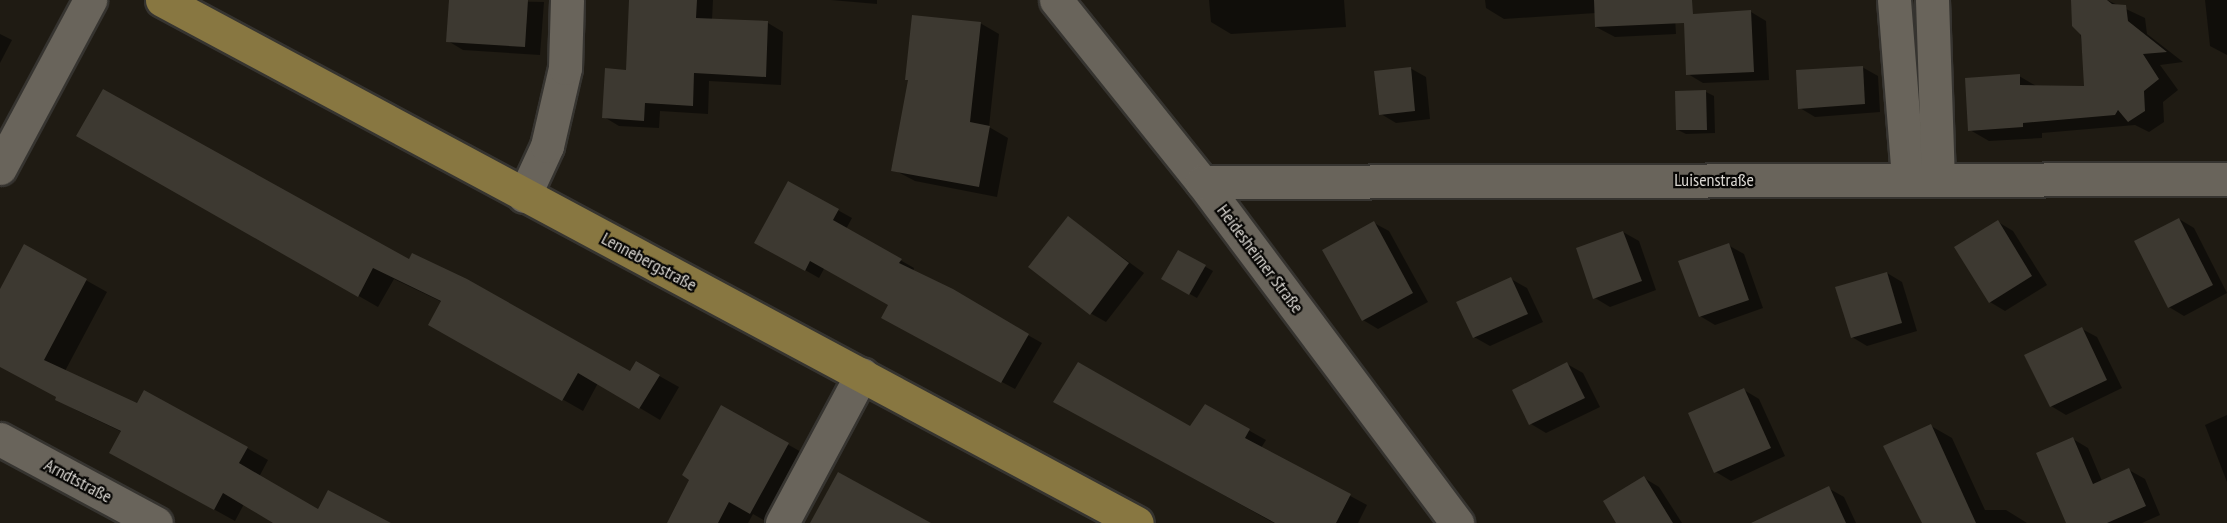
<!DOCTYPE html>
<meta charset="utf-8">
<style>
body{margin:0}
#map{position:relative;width:2227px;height:523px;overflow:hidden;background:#1f1b13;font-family:"PT Sans Narrow",sans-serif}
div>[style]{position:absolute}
.shadow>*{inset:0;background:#0007}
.building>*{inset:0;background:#3d3931}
.roads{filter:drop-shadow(2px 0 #363430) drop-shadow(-2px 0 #363430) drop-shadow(0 2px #363430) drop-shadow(0 -2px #363430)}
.minor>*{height:33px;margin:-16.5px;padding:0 16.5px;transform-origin:16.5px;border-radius:16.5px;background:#69645b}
.major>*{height:33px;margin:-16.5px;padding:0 16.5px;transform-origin:16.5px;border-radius:16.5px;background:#887741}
span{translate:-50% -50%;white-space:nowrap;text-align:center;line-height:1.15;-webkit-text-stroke:4.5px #070604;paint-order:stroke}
.street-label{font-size:18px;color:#dad7d2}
</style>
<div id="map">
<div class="shadow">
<i style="clip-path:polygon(450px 0,544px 2px,540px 55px,463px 50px,448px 41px)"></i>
<i style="clip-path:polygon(631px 0,713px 0,712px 20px,768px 23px,783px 32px,781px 85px,709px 81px,708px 114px,660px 111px,659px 128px,619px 126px,604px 117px,627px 71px)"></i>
<i style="clip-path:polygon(831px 0,877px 0,877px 4px)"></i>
<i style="clip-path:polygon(1209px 0,1344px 0,1346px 27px,1231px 34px,1211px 22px)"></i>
<i style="clip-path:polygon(1485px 0,1674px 0,1676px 34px,1615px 37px,1596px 27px,1596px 13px,1504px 19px,1486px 8px)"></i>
<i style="clip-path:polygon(2077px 0,2107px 0,2145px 18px,2147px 34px,2183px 62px,2160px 65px,2178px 90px,2163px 102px,2164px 122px,2149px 132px,2135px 125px,2042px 133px,2042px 138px,1989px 141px,1970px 130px,2019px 76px,2038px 87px,2086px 88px)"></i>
<i style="clip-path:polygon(2205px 0,2227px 0,2227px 55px,2210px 46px)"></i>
<i style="clip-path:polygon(1751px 12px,1766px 21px,1769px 80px,1703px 83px,1688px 74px)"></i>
<i style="clip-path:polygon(980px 23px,999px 34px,989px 127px,1008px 138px,997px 197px,915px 181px,896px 171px)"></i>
<i style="clip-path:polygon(0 34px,12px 40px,0 63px)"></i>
<i style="clip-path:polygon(1862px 67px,1878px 76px,1880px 112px,1815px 117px,1800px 108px)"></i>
<i style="clip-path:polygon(1410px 68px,1426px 77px,1430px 119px,1396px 123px,1381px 114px)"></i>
<i style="clip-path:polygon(1706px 92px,1714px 96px,1715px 133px,1686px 134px,1678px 130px)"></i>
<i style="clip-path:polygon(78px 136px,410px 261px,630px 373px,636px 363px,679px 387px,660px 420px,598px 383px,583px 411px,430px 324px,442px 302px,394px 279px,378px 307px)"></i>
<i style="clip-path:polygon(789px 183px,852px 218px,846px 229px,914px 268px,913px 271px,1042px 343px,1015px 389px,897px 326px,890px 305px,825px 267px,819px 278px,756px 242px)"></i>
<i style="clip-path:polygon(1068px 218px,1144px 273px,1106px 322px,1090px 313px)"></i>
<i style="clip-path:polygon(2179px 219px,2194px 228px,2227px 293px,2184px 316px,2169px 307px)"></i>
<i style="clip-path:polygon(1998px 222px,2013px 231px,2047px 285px,2005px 311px,1990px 302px)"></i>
<i style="clip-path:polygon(1374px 223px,1389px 231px,1428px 302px,1378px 329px,1363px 320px)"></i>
<i style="clip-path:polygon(1623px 232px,1639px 241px,1656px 290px,1610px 307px,1595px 298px)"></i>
<i style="clip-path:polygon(1728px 245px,1744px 254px,1763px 308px,1715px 325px,1700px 316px)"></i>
<i style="clip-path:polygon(25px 246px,107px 292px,65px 371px,137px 405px,144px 392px,247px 448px,268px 460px,259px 477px,318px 511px,388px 523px,276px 523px,244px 504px,235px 521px,132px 464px,122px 432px,78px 411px,57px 399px,58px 397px,0 366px,0 292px)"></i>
<i style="clip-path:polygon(1179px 252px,1213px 271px,1197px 298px,1163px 279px)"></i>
<i style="clip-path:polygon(1887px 273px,1902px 282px,1917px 331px,1867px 346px,1852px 337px)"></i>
<i style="clip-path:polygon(1511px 279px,1527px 288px,1543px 322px,1490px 346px,1474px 337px)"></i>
<i style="clip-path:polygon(2082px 329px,2097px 337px,2122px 388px,2066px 415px,2051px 406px)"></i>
<i style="clip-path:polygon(1567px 364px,1583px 373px,1600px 407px,1546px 433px,1531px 424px)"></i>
<i style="clip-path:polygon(1744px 390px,1759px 399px,1785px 456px,1731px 481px,1716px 472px)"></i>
<i style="clip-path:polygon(1205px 406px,1266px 440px,1261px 448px,1367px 505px,1358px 523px,1274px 523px,1072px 411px,1190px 428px)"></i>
<i style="clip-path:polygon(721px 407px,812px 458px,769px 523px,753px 514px,748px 523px,669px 523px,691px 479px)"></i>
<i style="clip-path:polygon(2227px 415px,2227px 482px,2205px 425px)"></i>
<i style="clip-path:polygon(1931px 426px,1952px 438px,1985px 510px,2006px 510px,2027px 523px,1924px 523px)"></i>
<i style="clip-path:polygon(2073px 439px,2088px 448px,2102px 481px,2129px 470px,2145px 479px,2160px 515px,2142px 523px,2068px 523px)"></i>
<i style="clip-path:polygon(1644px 478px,1659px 487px,1682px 523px,1618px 523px)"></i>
<i style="clip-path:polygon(1828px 488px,1844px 497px,1856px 523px,1791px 523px)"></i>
</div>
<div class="building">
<i style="clip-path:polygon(449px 0,528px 0,525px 47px,446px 42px)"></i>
<i style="clip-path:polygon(629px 0,697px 0,696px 18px,768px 21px,766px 77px,694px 73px,693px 106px,645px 103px,644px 121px,602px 118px,605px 68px,626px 70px)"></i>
<i style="clip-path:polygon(1594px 0,1692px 0,1693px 14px,1751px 10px,1754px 72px,1686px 75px,1684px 23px,1595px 27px)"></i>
<i style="clip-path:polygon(2071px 0,2107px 0,2112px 4px,2126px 5px,2128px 21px,2167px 52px,2143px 54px,2159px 79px,2144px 91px,2145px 111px,2128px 122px,2118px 110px,2115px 115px,2023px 123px,2023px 127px,1968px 131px,1965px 78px,2020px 74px,2020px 85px,2084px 86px,2081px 35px,2072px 26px)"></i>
<i style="clip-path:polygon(912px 15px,981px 22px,970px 122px,990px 126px,979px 187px,891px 171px,908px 80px,905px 80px)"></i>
<i style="clip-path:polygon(1863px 66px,1865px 104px,1798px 109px,1796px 70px)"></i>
<i style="clip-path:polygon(1411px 67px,1415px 111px,1379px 115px,1374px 71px)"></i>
<i style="clip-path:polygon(103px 89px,409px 259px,412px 253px,467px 279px,630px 371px,636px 361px,660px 375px,639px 409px,578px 373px,562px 401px,428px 325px,441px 301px,373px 268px,358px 297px,76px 136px)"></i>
<i style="clip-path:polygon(1706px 90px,1707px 130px,1676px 130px,1675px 91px)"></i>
<i style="clip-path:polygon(788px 181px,839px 209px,833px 220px,902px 259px,899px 263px,953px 289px,1029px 334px,1001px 383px,881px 318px,888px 305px,810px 261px,805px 271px,754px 243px)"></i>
<i style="clip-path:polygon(1068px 216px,1129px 263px,1090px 315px,1028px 267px)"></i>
<i style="clip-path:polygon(2179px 218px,2213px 285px,2168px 308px,2134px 241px)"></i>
<i style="clip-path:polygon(1998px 220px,2032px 276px,1989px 303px,1954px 247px)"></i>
<i style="clip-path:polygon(1374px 221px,1413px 293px,1362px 321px,1322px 250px)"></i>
<i style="clip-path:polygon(1623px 231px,1642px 281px,1593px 299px,1576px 248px)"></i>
<i style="clip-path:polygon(1729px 243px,1749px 300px,1699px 317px,1678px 261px)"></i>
<i style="clip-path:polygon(24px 244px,87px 279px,44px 360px,137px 403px,144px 390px,248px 447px,239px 463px,318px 509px,328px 490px,391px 523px,273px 523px,223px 493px,214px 510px,109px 453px,121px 431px,55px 400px,56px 397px,0 367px,0 289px)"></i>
<i style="clip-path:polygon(1178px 250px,1206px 265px,1189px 295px,1161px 279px)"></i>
<i style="clip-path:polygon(1887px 272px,1902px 323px,1851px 338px,1835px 287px)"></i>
<i style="clip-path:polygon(1511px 277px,1528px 314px,1473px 338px,1456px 302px)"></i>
<i style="clip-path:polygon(2082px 327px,2107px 380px,2050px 407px,2024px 355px)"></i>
<i style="clip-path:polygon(1078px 362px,1190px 426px,1205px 404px,1250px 429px,1245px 438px,1351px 494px,1336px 523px,1275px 523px,1053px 402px)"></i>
<i style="clip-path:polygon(1567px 362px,1585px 398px,1529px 425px,1512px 390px)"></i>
<i style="clip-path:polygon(1744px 388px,1771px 448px,1714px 473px,1688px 413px)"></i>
<i style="clip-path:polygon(721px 405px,789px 443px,750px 514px,729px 502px,718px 523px,667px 523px,689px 480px,682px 475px)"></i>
<i style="clip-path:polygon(1931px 424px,1976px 523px,1922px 523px,1883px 446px)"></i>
<i style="clip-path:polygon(2073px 437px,2093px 484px,2129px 468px,2146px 506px,2107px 523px,2066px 523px,2036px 453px)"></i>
<i style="clip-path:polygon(838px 472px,931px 523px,810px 523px)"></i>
<i style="clip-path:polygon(1644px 476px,1673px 523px,1616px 523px,1603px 501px)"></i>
<i style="clip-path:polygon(1829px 486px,1846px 523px,1751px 523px)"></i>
</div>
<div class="roads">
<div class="minor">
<i style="left:1056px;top:0;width:233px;rotate:51.3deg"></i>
<i style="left:1202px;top:182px;width:426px;rotate:53.2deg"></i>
<i style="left:1894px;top:0;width:180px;rotate:85.5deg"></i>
<i style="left:1932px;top:0;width:178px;rotate:88.1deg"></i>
<i style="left:0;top:168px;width:191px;rotate:-61.8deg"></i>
<i style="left:1202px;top:182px;width:1025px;rotate:-0.17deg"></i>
<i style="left:524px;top:196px;width:55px;rotate:-65.3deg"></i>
<i style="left:547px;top:146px;width:80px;rotate:-77deg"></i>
<i style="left:565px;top:68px;width:68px;rotate:-88.3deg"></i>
<i style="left:0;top:439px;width:177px;rotate:28.3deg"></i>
<i style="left:782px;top:523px;width:169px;rotate:-61.8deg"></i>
</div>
<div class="major">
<i style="left:162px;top:0;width:1106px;rotate:28.21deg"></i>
</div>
</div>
<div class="street-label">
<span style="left:1714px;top:180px">Luisenstraße</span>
<span style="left:1260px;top:259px;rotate:53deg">Heidesheimer Straße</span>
<span style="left:649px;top:262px;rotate:28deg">Lennebergstraße</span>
<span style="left:78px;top:481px;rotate:28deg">Arndtstraße</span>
</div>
</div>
